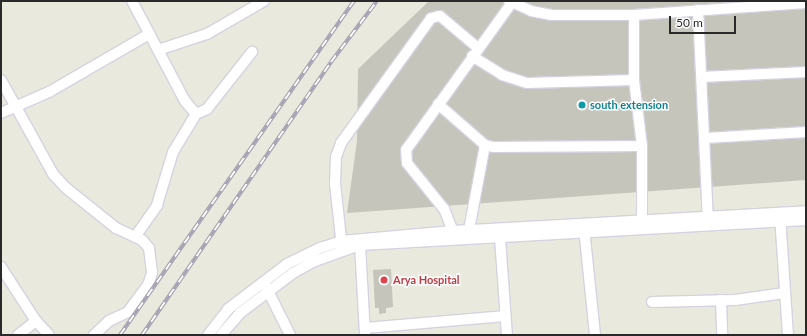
<!DOCTYPE html>
<style>
body{margin:0}
#map{position:relative;width:807px;height:336px;overflow:hidden;background:#eae9dd;font-family:Lato,sans-serif}
div>[style]{position:absolute}
.building>*{inset:0;background:#c5c5bc}
.roads{filter:drop-shadow(1px 0 #d5d2e0) drop-shadow(-1px 0 #d5d2e0) drop-shadow(0 1px #d5d2e0) drop-shadow(0 -1px #d5d2e0)}
.minor>*{height:10px;margin:-5px;padding:0 5px;transform-origin:5px;border-radius:5px;background:#fff}
.rail>*{height:4px;margin-top:-2px;transform-origin:0;background:repeating-linear-gradient(90deg,#fff 0 8px,#a4a0b1 0 16px);box-sizing:border-box;border-block:1px solid #a4a0b1}
.dots>*{width:11px;height:11px;translate:-50% -50%;box-sizing:border-box;border:2px solid #fff;border-radius:50%}
span{translate:-50% -50%;white-space:nowrap;text-align:center;line-height:1.15;-webkit-text-stroke:3px #fff;paint-order:stroke}
.culture-label{font-size:11px;color:#0d838f;font-weight:700}
.left{translate:0 -50%;text-align:left}
.health-label{font-size:11px;color:#be3a42;font-weight:700}
.frame{position:absolute;inset:0;border:2px solid #292929;pointer-events:none}
.scale{position:absolute;left:669px;top:16px;width:67px;height:18px;box-sizing:border-box;border:2px solid #292929;border-top:0;padding-left:5px;font-size:12px;line-height:14px;white-space:nowrap;color:#292929;-webkit-text-stroke:3px #fff;paint-order:stroke}
</style>
<div id="map">
<div class="building">
<i style="clip-path:polygon(429px 1px,806px 1px,806px 180px,347px 213px,357px 141px,358px 69px)"></i>
<i style="clip-path:polygon(391px 269px,393px 307px,386px 308px,386px 313px,379px 314px,379px 308px,375px 308px,373px 270px)"></i>
</div>
<div class="roads">
<div class="minor">
<i style="left:132px;top:1px;width:113px;rotate:62.1deg"></i>
<i style="left:185px;top:101px;width:17px;rotate:50deg"></i>
<i style="left:196px;top:114px;width:12px;rotate:-24deg"></i>
<i style="left:207px;top:109px;width:73px;rotate:-51.7deg"></i>
<i style="left:509px;top:1px;width:24px;rotate:24deg"></i>
<i style="left:531px;top:11px;width:21px;rotate:11deg"></i>
<i style="left:552px;top:15px;width:82px"></i>
<i style="left:634px;top:15px;width:172px;rotate:-4deg"></i>
<i style="left:698px;top:10px;width:214px;rotate:87.3deg"></i>
<i style="left:634px;top:15px;width:65px;rotate:90deg"></i>
<i style="left:634px;top:80px;width:66px;rotate:83.1deg"></i>
<i style="left:642px;top:146px;width:79px;rotate:90deg"></i>
<i style="left:158px;top:50px;width:52px;rotate:-18.1deg"></i>
<i style="left:207px;top:34px;width:66px;rotate:-30.1deg"></i>
<i style="left:472px;top:56px;width:36px;rotate:32deg"></i>
<i style="left:502px;top:75px;width:26px;rotate:18deg"></i>
<i style="left:527px;top:83px;width:107px;rotate:-1.6deg"></i>
<i style="left:702px;top:77px;width:104px;rotate:-2.8deg"></i>
<i style="left:1px;top:80px;width:107px;rotate:61deg"></i>
<i style="left:53px;top:174px;width:19px;rotate:47deg"></i>
<i style="left:66px;top:188px;width:64px;rotate:38.7deg"></i>
<i style="left:116px;top:228px;width:29px;rotate:25deg"></i>
<i style="left:142px;top:240px;width:11px;rotate:49deg"></i>
<i style="left:149px;top:248px;width:25px;rotate:83deg"></i>
<i style="left:152px;top:273px;width:13px;rotate:108deg"></i>
<i style="left:148px;top:285px;width:34px;rotate:127deg"></i>
<i style="left:128px;top:312px;width:21px;rotate:155deg"></i>
<i style="left:109px;top:321px;width:21px;rotate:137deg"></i>
<i style="left:438px;top:104px;width:62px;rotate:41.1deg"></i>
<i style="left:485px;top:145px;width:8px;rotate:14deg"></i>
<i style="left:493px;top:147px;width:149px;rotate:-0.4deg"></i>
<i style="left:1px;top:113px;width:52px;rotate:-23.6deg"></i>
<i style="left:49px;top:92px;width:116px;rotate:-30.1deg"></i>
<i style="left:706px;top:138px;width:100px;rotate:-3.4deg"></i>
<i style="left:780px;top:215px;width:120px;rotate:86.2deg"></i>
<i style="left:584px;top:228px;width:108px;rotate:84.1deg"></i>
<i style="left:468px;top:235px;width:92px;rotate:-79.3deg"></i>
<i style="left:135px;top:237px;width:39px;rotate:-55deg"></i>
<i style="left:157px;top:205px;width:55px;rotate:-73.2deg"></i>
<i style="left:173px;top:152px;width:44px;rotate:-58.8deg"></i>
<i style="left:455px;top:237px;width:30px;rotate:-111deg"></i>
<i style="left:444px;top:209px;width:59px;rotate:-128.8deg"></i>
<i style="left:407px;top:163px;width:13px;rotate:-94deg"></i>
<i style="left:406px;top:150px;width:183px;rotate:-54.3deg"></i>
<i style="left:500px;top:238px;width:97px;rotate:85.9deg"></i>
<i style="left:360px;top:245px;width:90px;rotate:86.8deg"></i>
<i style="left:342px;top:247px;width:63px;rotate:-96.3deg"></i>
<i style="left:335px;top:184px;width:27px;rotate:-88deg"></i>
<i style="left:336px;top:157px;width:15px;rotate:-70deg"></i>
<i style="left:341px;top:143px;width:154px;rotate:-54.2deg"></i>
<i style="left:431px;top:18px;width:9px;rotate:-13deg"></i>
<i style="left:440px;top:16px;width:50px;rotate:40.1deg"></i>
<i style="left:1px;top:267px;width:64px;rotate:57.1deg"></i>
<i style="left:36px;top:321px;width:19px;rotate:47deg"></i>
<i style="left:265px;top:285px;width:56px;rotate:63.4deg"></i>
<i style="left:721px;top:300px;width:35px;rotate:88deg"></i>
<i style="left:652px;top:302px;width:83px;rotate:-1.4deg"></i>
<i style="left:735px;top:300px;width:50px;rotate:-8deg"></i>
<i style="left:365px;top:328px;width:141px;rotate:-4.9deg"></i>
<i style="left:18px;top:335px;width:23px;rotate:-38deg"></i>
<i style="left:208px;top:335px;width:33px;rotate:-52deg"></i>
<i style="left:228px;top:309px;width:74px;rotate:-37.3deg"></i>
<i style="left:287px;top:264px;width:37px;rotate:-26deg"></i>
<i style="left:320px;top:248px;width:22px;rotate:-18deg"></i>
<i style="left:341px;top:241px;width:112px;rotate:-5.1deg"></i>
<i style="left:453px;top:231px;width:354px;rotate:-3.2deg"></i>
<i style="left:221px;top:335px;width:29px;rotate:-49deg"></i>
<i style="left:240px;top:313px;width:66px;rotate:-37deg"></i>
<i style="left:293px;top:273px;width:25px;rotate:-29deg"></i>
<i style="left:315px;top:261px;width:48px;rotate:-19.6deg"></i>
<i style="left:360px;top:245px;width:447px;rotate:-3.2deg"></i>
</div>
</div>
<div class="rail">
<i style="left:120px;top:335px;width:408px;rotate:-55deg"></i>
<i style="left:142px;top:335px;width:332px;rotate:-55.3deg"></i>
<i style="left:331px;top:62px;width:76px;rotate:-53deg"></i>
</div>
<div class="dots">
<i style="left:582px;top:105px;background:#0f9aa8"></i>
<i style="left:384px;top:280px;background:#e0444e"></i>
</div>
<div class="culture-label">
<span class="left" style="left:590px;top:105px">south extension</span>
</div>
<div class="health-label">
<span class="left" style="left:393px;top:280px">Arya Hospital</span>
</div>
<div class="frame"></div>
<div class="scale">50 m</div>
</div>
